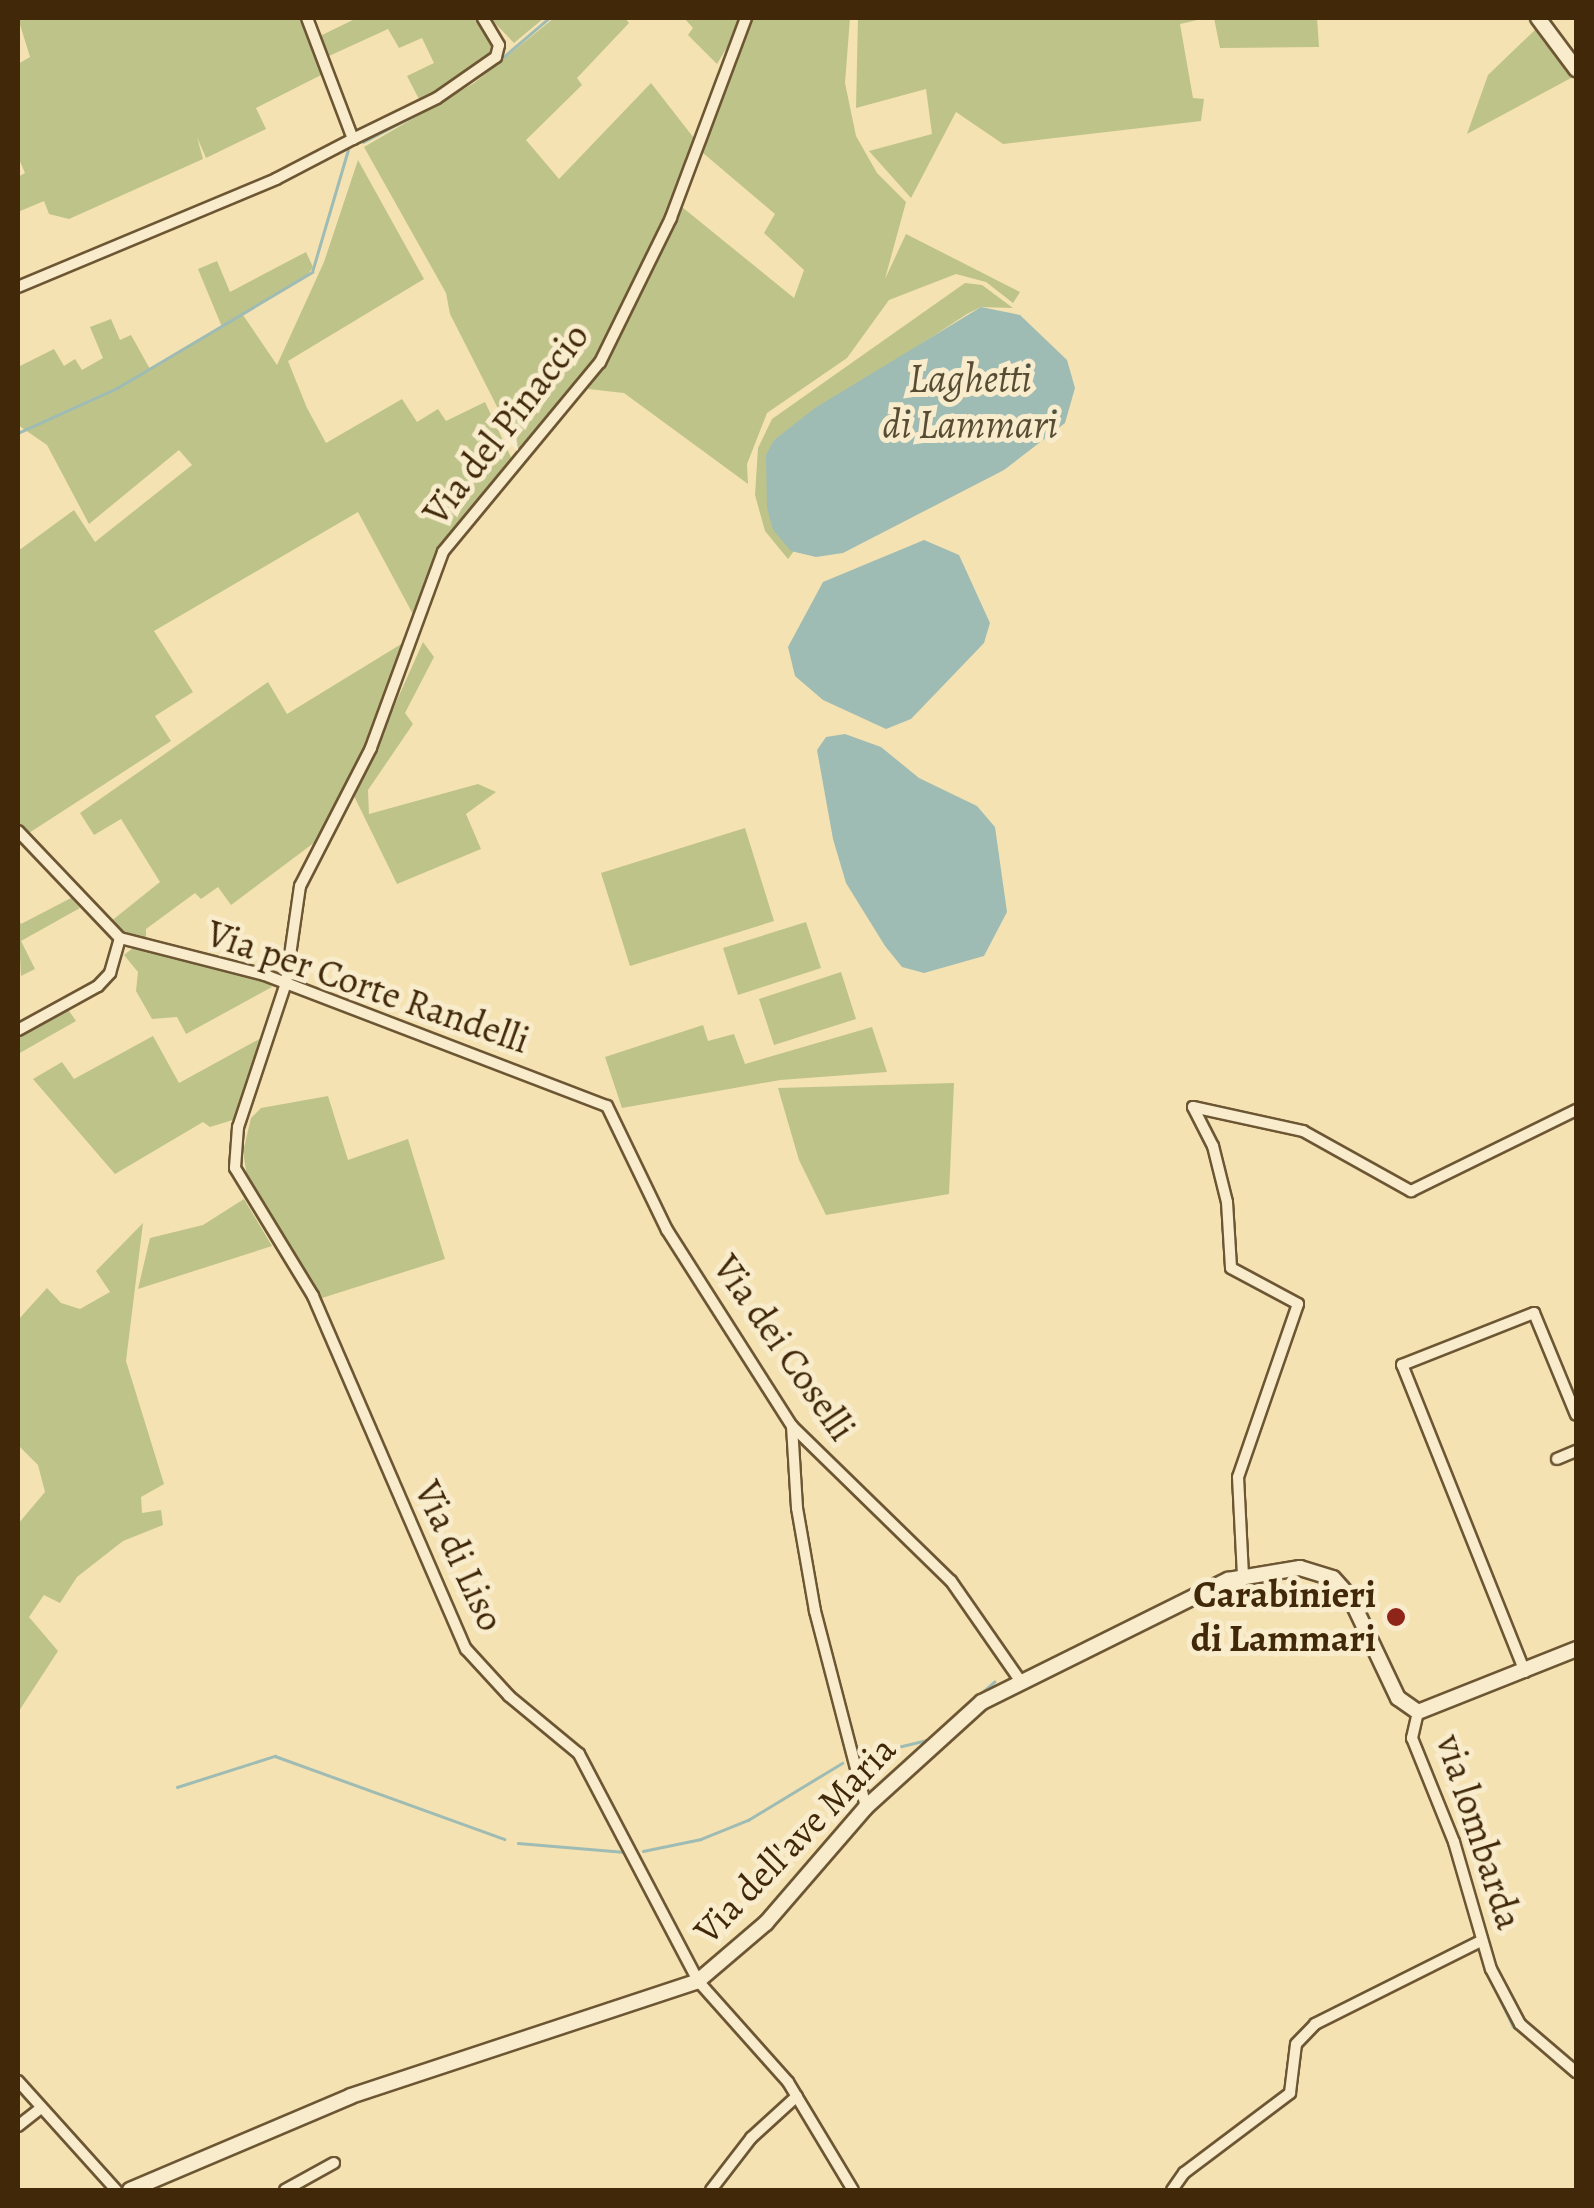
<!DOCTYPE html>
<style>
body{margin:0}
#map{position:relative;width:1594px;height:2208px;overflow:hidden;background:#f5e2b2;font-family:Alegreya,serif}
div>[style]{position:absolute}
.green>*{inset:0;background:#bec38a}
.water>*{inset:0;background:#9ebcb4}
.stream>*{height:2.5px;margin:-1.25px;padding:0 1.25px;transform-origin:1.25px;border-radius:1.25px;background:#9ebcb4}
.roads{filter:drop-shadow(2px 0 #6d5633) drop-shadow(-2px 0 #6d5633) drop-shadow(0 2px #6d5633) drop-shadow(0 -2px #6d5633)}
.street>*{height:10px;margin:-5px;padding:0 5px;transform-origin:5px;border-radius:5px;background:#f8eccd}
.secondary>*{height:14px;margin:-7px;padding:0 7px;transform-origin:7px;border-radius:7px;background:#f8eccd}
.dots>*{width:28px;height:28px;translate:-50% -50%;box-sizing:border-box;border:5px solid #f8eccd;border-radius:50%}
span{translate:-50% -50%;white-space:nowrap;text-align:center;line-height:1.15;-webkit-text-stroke:10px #f8eccd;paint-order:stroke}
.street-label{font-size:38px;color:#402809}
.poi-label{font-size:38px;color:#402809;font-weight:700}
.right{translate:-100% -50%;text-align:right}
.water-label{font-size:40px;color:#584d34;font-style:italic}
.frame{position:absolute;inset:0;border:20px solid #402809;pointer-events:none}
</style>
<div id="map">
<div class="green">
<i style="clip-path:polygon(18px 18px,303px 18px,325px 73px,256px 108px,266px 129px,206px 158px,197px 137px,203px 159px,69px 219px,49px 214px,44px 201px,18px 212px,18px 177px,25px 173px,18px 157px,18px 64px,30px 57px)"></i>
<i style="clip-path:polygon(357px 18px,480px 18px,495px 52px,421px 103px,407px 76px,434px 63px,422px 38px,399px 48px,388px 29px,329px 56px,320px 36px)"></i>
<i style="clip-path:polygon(490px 18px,544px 18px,514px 43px)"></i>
<i style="clip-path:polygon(554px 18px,625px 18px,629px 23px,577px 78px,582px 85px,526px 140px,559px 179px,651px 83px,697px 142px,601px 355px,519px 450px,450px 314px,446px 293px,364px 147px,474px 83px)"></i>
<i style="clip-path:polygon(684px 18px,745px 18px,717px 64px,688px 35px,693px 28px)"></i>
<i style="clip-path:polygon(753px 18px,850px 18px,845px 83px,856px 136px,877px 173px,906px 202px,885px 279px,906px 234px,1020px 292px,1013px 303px,986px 282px,956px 274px,889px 300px,847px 358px,767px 413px,747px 464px,748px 484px,624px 393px,588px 389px,638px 302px,682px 207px,794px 298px,804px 270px,764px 233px,775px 214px,703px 153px)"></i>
<i style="clip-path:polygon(858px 18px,1206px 18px,1180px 24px,1193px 98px,1204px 99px,1201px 121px,1003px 144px,956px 112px,911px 198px,869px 151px,932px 134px,926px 89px,856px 108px)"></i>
<i style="clip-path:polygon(1214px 18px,1317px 18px,1319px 47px,1220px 48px)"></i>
<i style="clip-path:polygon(1535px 30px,1571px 78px,1467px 134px,1488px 75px)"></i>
<i style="clip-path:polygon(358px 160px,424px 279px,288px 361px,307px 408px,326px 443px,402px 399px,417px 422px,438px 409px,446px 421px,485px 402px,511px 457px,442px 547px,415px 618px,358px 512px,154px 631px,193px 692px,155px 716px,171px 741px,29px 833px,18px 824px,18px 551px,74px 510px,95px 542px,192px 465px,179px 450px,89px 524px,47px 445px,18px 425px,18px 367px,54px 349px,64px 366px,75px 359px,82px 370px,103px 358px,90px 327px,111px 319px,120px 340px,131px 335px,150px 369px,222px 327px,198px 269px,217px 261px,230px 292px,306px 252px,313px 267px,307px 276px,243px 315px,277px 365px,324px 262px)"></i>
<i style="clip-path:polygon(965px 283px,982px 285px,1013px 308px,981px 307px,967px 314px,774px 440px,767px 470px,794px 551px,788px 559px,765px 531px,755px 495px,758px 448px,772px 419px)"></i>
<i style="clip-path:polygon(416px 635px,368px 751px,315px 842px,231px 905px,218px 887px,201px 899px,195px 893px,146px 929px,146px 942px,114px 926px,110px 922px,160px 882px,121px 819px,94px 835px,80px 813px,268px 682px,287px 714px)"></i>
<i style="clip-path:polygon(423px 642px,434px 657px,405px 713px,413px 724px,368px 790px,369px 814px,478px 784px,496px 792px,466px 814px,481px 849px,397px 884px,354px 796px)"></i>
<i style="clip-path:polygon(745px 828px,774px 921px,630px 966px,601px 873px)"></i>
<i style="clip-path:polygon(71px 898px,80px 908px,21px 941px,35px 969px,21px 976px,18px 918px,21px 924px)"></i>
<i style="clip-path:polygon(806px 922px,821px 968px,738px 995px,723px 948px)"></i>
<i style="clip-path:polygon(133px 948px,264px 980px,272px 987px,186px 1034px,177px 1017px,152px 1019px,136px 991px,138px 972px,124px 955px)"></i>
<i style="clip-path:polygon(841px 972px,856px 1019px,774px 1045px,759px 999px)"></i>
<i style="clip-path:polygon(67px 1008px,76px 1021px,18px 1054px,18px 1036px)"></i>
<i style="clip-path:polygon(703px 1025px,708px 1041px,734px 1034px,745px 1064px,872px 1027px,887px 1072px,780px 1080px,622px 1108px,605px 1057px)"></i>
<i style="clip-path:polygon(153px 1036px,179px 1083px,263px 1037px,236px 1119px,210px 1127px,203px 1122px,115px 1174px,33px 1079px,62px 1062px,74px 1079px)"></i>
<i style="clip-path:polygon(954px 1083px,949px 1194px,826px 1215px,799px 1160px,778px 1088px)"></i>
<i style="clip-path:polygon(328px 1096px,348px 1160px,408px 1139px,445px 1259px,322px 1298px,248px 1182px,243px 1152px,251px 1118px,261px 1108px)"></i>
<i style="clip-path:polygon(244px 1199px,272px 1246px,138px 1289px,150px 1238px,203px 1225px)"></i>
<i style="clip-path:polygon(143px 1223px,126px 1361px,164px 1484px,141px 1497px,142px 1513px,161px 1510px,163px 1525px,123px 1541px,77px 1577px,60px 1603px,44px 1595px,29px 1617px,58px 1651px,19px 1711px,18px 1524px,45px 1492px,38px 1465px,18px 1445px,18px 1320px,47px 1288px,61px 1303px,80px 1309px,110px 1292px,96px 1271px)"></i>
</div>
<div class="water">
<i style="clip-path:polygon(981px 307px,1020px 315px,1067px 360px,1075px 388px,1065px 423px,1004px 470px,843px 553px,816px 557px,791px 551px,773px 530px,767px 508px,766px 455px,774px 440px,815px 408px)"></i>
<i style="clip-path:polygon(924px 540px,959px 555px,990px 623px,984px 643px,911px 719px,886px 729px,823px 700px,795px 676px,788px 647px,823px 582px)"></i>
<i style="clip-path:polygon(845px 734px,881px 747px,919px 778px,977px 806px,995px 827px,1007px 912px,984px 956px,924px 973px,902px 967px,885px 946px,846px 883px,833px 839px,817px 750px,826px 737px)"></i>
</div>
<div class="stream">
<i style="left:501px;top:59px;width:63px;rotate:-40.5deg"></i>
<i style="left:456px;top:91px;width:42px;rotate:-35.2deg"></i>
<i style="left:363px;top:142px;width:78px;rotate:-27.6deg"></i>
<i style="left:18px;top:433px;width:109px;rotate:-24.4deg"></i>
<i style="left:117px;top:388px;width:227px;rotate:-30.7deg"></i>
<i style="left:312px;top:272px;width:127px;rotate:-73.6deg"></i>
<i style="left:877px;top:1752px;width:51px;rotate:-13.5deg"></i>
<i style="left:927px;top:1740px;width:89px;rotate:-40.9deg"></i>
<i style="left:177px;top:1787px;width:103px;rotate:-17.6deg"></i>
<i style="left:275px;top:1756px;width:244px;rotate:19.9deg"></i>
<i style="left:518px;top:1843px;width:107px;rotate:4.8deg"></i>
<i style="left:643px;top:1851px;width:59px;rotate:-11.7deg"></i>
<i style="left:701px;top:1839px;width:51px;rotate:-22deg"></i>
<i style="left:748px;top:1820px;width:110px;rotate:-31.2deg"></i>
<i style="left:1493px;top:1984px;width:47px;rotate:64.5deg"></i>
<i style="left:1513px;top:2026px;width:45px;rotate:38.7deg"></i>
</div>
<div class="roads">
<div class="street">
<i style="left:746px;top:18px;width:214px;rotate:110.6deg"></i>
<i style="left:671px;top:218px;width:161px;rotate:116.2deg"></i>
<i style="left:600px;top:362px;width:246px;rotate:129.6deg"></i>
<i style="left:443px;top:552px;width:209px;rotate:110.2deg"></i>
<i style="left:371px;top:748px;width:155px;rotate:117.2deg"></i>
<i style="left:300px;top:886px;width:98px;rotate:98.2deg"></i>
<i style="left:286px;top:983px;width:152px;rotate:108.4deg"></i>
<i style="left:238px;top:1127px;width:41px;rotate:94.2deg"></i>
<i style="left:235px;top:1168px;width:150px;rotate:58.6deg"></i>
<i style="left:313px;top:1296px;width:385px;rotate:66.6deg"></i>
<i style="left:466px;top:1649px;width:64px;rotate:47.5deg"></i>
<i style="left:509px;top:1696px;width:91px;rotate:39.6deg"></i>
<i style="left:579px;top:1754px;width:256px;rotate:62.3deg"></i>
<i style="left:698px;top:1981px;width:135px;rotate:48.3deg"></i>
<i style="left:788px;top:2082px;width:126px;rotate:59deg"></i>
<i style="left:353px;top:139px;width:93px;rotate:-26deg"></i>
<i style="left:437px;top:98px;width:72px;rotate:-34.8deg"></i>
<i style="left:496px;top:57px;width:12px;rotate:-76deg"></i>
<i style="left:499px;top:45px;width:31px;rotate:-121deg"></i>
<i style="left:18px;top:287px;width:280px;rotate:-22.7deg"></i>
<i style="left:276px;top:179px;width:87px;rotate:-27.5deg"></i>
<i style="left:353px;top:139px;width:129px;rotate:-110.8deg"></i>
<i style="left:18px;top:831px;width:148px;rotate:46.4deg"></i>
<i style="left:120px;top:938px;width:150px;rotate:14.3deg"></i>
<i style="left:265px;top:975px;width:366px;rotate:21deg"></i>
<i style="left:607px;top:1106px;width:138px;rotate:64.2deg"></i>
<i style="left:667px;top:1230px;width:232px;rotate:57.5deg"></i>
<i style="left:792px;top:1426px;width:222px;rotate:44.3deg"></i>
<i style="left:951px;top:1581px;width:119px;rotate:55.2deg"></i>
<i style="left:18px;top:1030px;width:91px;rotate:-28.8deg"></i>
<i style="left:98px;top:986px;width:18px;rotate:-47deg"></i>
<i style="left:110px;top:973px;width:36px;rotate:-74deg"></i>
<i style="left:1193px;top:1107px;width:44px;rotate:62.9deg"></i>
<i style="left:1213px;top:1146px;width:58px;rotate:76deg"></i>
<i style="left:1227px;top:1202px;width:66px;rotate:86.5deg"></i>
<i style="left:1231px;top:1268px;width:76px;rotate:28.2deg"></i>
<i style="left:1298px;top:1304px;width:183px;rotate:109.1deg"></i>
<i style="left:1238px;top:1477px;width:98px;rotate:87.1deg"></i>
<i style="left:1193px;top:1107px;width:113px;rotate:12.3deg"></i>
<i style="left:1303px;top:1131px;width:124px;rotate:29.1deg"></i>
<i style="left:1411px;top:1191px;width:184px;rotate:-26.1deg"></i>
<i style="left:792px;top:1426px;width:82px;rotate:86.5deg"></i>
<i style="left:797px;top:1508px;width:105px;rotate:80.1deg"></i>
<i style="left:815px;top:1611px;width:203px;rotate:75.4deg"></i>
<i style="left:1557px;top:1459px;width:21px;rotate:-23deg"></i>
<i style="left:1525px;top:1672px;width:331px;rotate:-111.8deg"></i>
<i style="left:1402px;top:1365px;width:142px;rotate:-21.5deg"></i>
<i style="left:1534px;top:1313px;width:110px;rotate:67.6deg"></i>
<i style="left:1418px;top:1712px;width:27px;rotate:103deg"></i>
<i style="left:1412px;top:1738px;width:112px;rotate:68deg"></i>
<i style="left:1454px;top:1842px;width:132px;rotate:73.8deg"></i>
<i style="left:1491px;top:1969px;width:62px;rotate:62.2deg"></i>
<i style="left:1520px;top:2024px;width:74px;rotate:40.6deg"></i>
<i style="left:18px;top:2081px;width:147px;rotate:48deg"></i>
<i style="left:18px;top:2126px;width:29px;rotate:-38deg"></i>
<i style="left:285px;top:2190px;width:56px;rotate:-28.9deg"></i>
<i style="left:711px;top:2190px;width:66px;rotate:-52.4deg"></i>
<i style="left:751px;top:2138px;width:62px;rotate:-42.4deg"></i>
<i style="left:1172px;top:2190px;width:21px;rotate:-55deg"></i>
<i style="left:1184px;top:2173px;width:133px;rotate:-37deg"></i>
<i style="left:1290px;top:2093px;width:49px;rotate:-83deg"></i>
<i style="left:1296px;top:2044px;width:28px;rotate:-46deg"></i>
<i style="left:1315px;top:2024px;width:186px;rotate:-26.6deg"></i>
</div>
<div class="secondary">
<i style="left:1538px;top:18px;width:64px;rotate:53.3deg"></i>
<i style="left:130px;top:2190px;width:240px;rotate:-23deg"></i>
<i style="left:351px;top:2096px;width:366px;rotate:-18.3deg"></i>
<i style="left:698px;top:1981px;width:89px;rotate:-40.5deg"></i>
<i style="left:766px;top:1923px;width:153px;rotate:-49.2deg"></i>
<i style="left:866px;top:1807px;width:156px;rotate:-42.2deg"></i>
<i style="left:982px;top:1702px;width:275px;rotate:-26.4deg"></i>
<i style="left:1228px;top:1580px;width:73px;rotate:-9.5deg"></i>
<i style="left:1300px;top:1568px;width:34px;rotate:17deg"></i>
<i style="left:1333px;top:1578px;width:25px;rotate:48deg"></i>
<i style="left:1350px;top:1597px;width:112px;rotate:64.6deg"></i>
<i style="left:1398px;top:1698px;width:24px;rotate:35deg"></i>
<i style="left:1418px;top:1712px;width:170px;rotate:-21.7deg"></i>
</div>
</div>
<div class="dots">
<i style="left:1396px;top:1617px;background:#8f2418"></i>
</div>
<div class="street-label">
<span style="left:506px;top:424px;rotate:-52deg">Via del Pinaccio</span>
<span style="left:368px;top:987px;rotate:19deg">Via per Corte Randelli</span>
<span style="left:784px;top:1348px;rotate:55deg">Via dei Coselli</span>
<span style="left:459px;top:1556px;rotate:65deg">Via di Liso</span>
<span style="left:1479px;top:1832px;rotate:72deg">via lombarda</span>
<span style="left:795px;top:1840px;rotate:-46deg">Via dell'ave Maria</span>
</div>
<div class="poi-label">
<span class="right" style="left:1376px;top:1617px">Carabinieri<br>di Lammari</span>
</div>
<div class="water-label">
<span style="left:970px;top:402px">Laghetti<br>di Lammari</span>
</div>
<div class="frame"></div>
</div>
